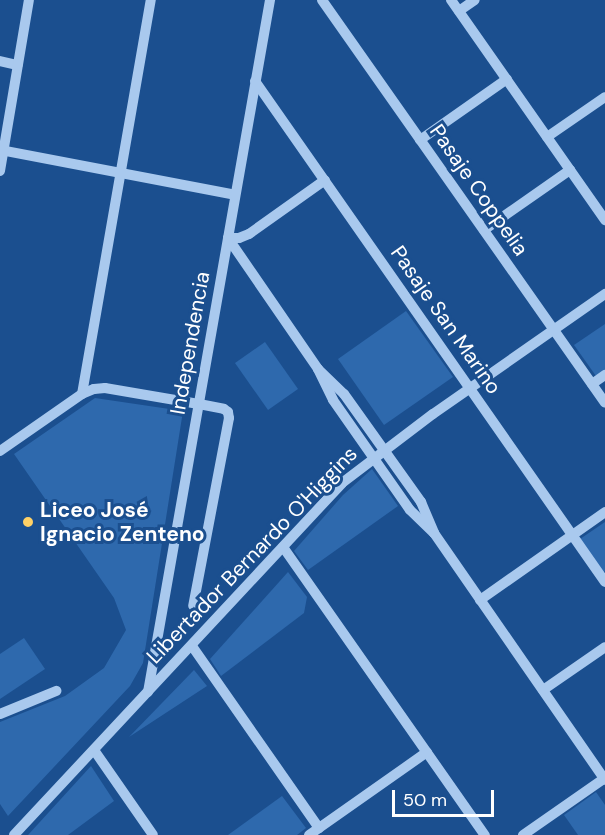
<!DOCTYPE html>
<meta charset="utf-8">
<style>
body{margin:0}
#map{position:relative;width:605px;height:835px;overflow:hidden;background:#1b4f8f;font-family:"DM Sans",sans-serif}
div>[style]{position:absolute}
.green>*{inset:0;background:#2e69ad}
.minor>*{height:10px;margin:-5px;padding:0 5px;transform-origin:5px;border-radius:5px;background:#a9c9ee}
.dots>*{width:16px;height:16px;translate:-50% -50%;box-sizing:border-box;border:3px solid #1b4f8f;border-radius:50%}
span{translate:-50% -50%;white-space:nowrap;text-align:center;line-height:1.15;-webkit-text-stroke:6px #1b4f8f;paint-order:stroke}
.street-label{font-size:21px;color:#fff}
.poi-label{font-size:21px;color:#fff;font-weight:700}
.left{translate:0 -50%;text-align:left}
.scale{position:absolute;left:392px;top:790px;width:102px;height:27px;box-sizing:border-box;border:3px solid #fff;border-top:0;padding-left:8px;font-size:18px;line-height:21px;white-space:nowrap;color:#fff;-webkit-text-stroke:4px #1b4f8f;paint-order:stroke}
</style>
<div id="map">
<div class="green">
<i style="clip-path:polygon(406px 311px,453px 377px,384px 425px,338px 359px)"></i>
<i style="clip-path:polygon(605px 324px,605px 370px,596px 376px,574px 345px)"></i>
<i style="clip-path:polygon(265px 342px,298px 389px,268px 410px,235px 363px)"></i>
<i style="clip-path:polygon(95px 398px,183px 411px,143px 663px,130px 686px,8px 816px,0 804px,0 722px,65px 696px,104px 668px,126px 630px,114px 598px,14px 454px)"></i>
<i style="clip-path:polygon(372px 469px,398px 506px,308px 570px,294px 551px,343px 495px)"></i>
<i style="clip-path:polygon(605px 522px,605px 571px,603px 573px,580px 539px)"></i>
<i style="clip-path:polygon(288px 572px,307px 597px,304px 613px,221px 676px,210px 659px)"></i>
<i style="clip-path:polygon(24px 638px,45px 669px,0 699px,0 654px)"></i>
<i style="clip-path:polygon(194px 670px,207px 686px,129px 737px)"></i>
<i style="clip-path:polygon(91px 766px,114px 801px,68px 835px,28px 835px)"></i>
<i style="clip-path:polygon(596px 792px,605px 805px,605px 835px,578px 835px,564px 815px)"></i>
<i style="clip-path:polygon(282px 796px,306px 828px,297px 835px,228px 835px)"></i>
</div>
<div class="minor">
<i style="left:322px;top:0;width:492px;rotate:54.9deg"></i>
<i style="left:451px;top:0;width:269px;rotate:55deg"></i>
<i style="left:459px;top:11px;width:19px;rotate:-35deg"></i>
<i style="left:0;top:61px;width:18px;rotate:13deg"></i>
<i style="left:255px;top:81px;width:611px;rotate:55.06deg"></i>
<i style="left:547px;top:137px;width:70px;rotate:-34.6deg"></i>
<i style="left:420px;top:140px;width:106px;rotate:-35deg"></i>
<i style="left:0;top:150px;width:239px;rotate:10.8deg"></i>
<i style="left:0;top:171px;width:173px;rotate:-80.4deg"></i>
<i style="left:484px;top:230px;width:105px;rotate:-34.9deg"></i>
<i style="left:228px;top:238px;width:159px;rotate:55.5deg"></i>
<i style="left:318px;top:369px;width:34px;rotate:64deg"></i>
<i style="left:333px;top:400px;width:134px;rotate:55deg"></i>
<i style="left:410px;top:510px;width:33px;rotate:44deg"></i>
<i style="left:228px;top:238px;width:11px"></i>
<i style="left:239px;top:238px;width:11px;rotate:-22deg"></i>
<i style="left:249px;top:234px;width:93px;rotate:-35.4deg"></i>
<i style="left:318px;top:369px;width:36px;rotate:44deg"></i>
<i style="left:344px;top:394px;width:133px;rotate:54.5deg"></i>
<i style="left:421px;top:502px;width:34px;rotate:67deg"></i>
<i style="left:434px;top:533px;width:300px;rotate:55.3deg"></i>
<i style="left:592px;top:384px;width:16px;rotate:-35deg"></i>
<i style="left:82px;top:394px;width:400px;rotate:-80.1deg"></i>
<i style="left:0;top:451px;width:100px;rotate:-34.8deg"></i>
<i style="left:82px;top:394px;width:13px;rotate:-23deg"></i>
<i style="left:94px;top:389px;width:11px;rotate:-5deg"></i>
<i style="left:105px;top:388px;width:95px;rotate:9.7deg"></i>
<i style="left:199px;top:404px;width:25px;rotate:11deg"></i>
<i style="left:224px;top:409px;width:5px;rotate:37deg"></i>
<i style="left:228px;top:412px;width:6px;rotate:81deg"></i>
<i style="left:229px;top:418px;width:191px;rotate:100.8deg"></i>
<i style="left:283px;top:547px;width:352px;rotate:55deg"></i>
<i style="left:480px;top:600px;width:153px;rotate:-35.1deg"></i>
<i style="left:192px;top:646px;width:222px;rotate:55.1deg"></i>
<i style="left:543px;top:690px;width:75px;rotate:-34.7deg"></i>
<i style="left:148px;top:692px;width:703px;rotate:-80deg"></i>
<i style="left:0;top:714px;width:61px;rotate:-22.3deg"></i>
<i style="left:94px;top:750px;width:103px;rotate:55.2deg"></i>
<i style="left:14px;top:835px;width:481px;rotate:-47deg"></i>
<i style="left:342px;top:483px;width:114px;rotate:-37.2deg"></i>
<i style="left:433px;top:414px;width:210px;rotate:-34.9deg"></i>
<i style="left:309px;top:835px;width:144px;rotate:-35.1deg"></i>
<i style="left:523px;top:835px;width:100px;rotate:-34.8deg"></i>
</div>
<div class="dots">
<i style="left:28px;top:522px;background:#ffd166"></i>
</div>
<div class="street-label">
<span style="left:479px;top:190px;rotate:55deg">Pasaje Coppelia</span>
<span style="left:446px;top:320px;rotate:55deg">Pasaje San Marino</span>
<span style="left:190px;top:343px;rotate:-80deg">Independencia</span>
<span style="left:252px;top:555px;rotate:-46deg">Libertador Bernardo O'Higgins</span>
</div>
<div class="poi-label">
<span class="left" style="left:40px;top:522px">Liceo José<br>Ignacio Zenteno</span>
</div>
<div class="scale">50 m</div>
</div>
